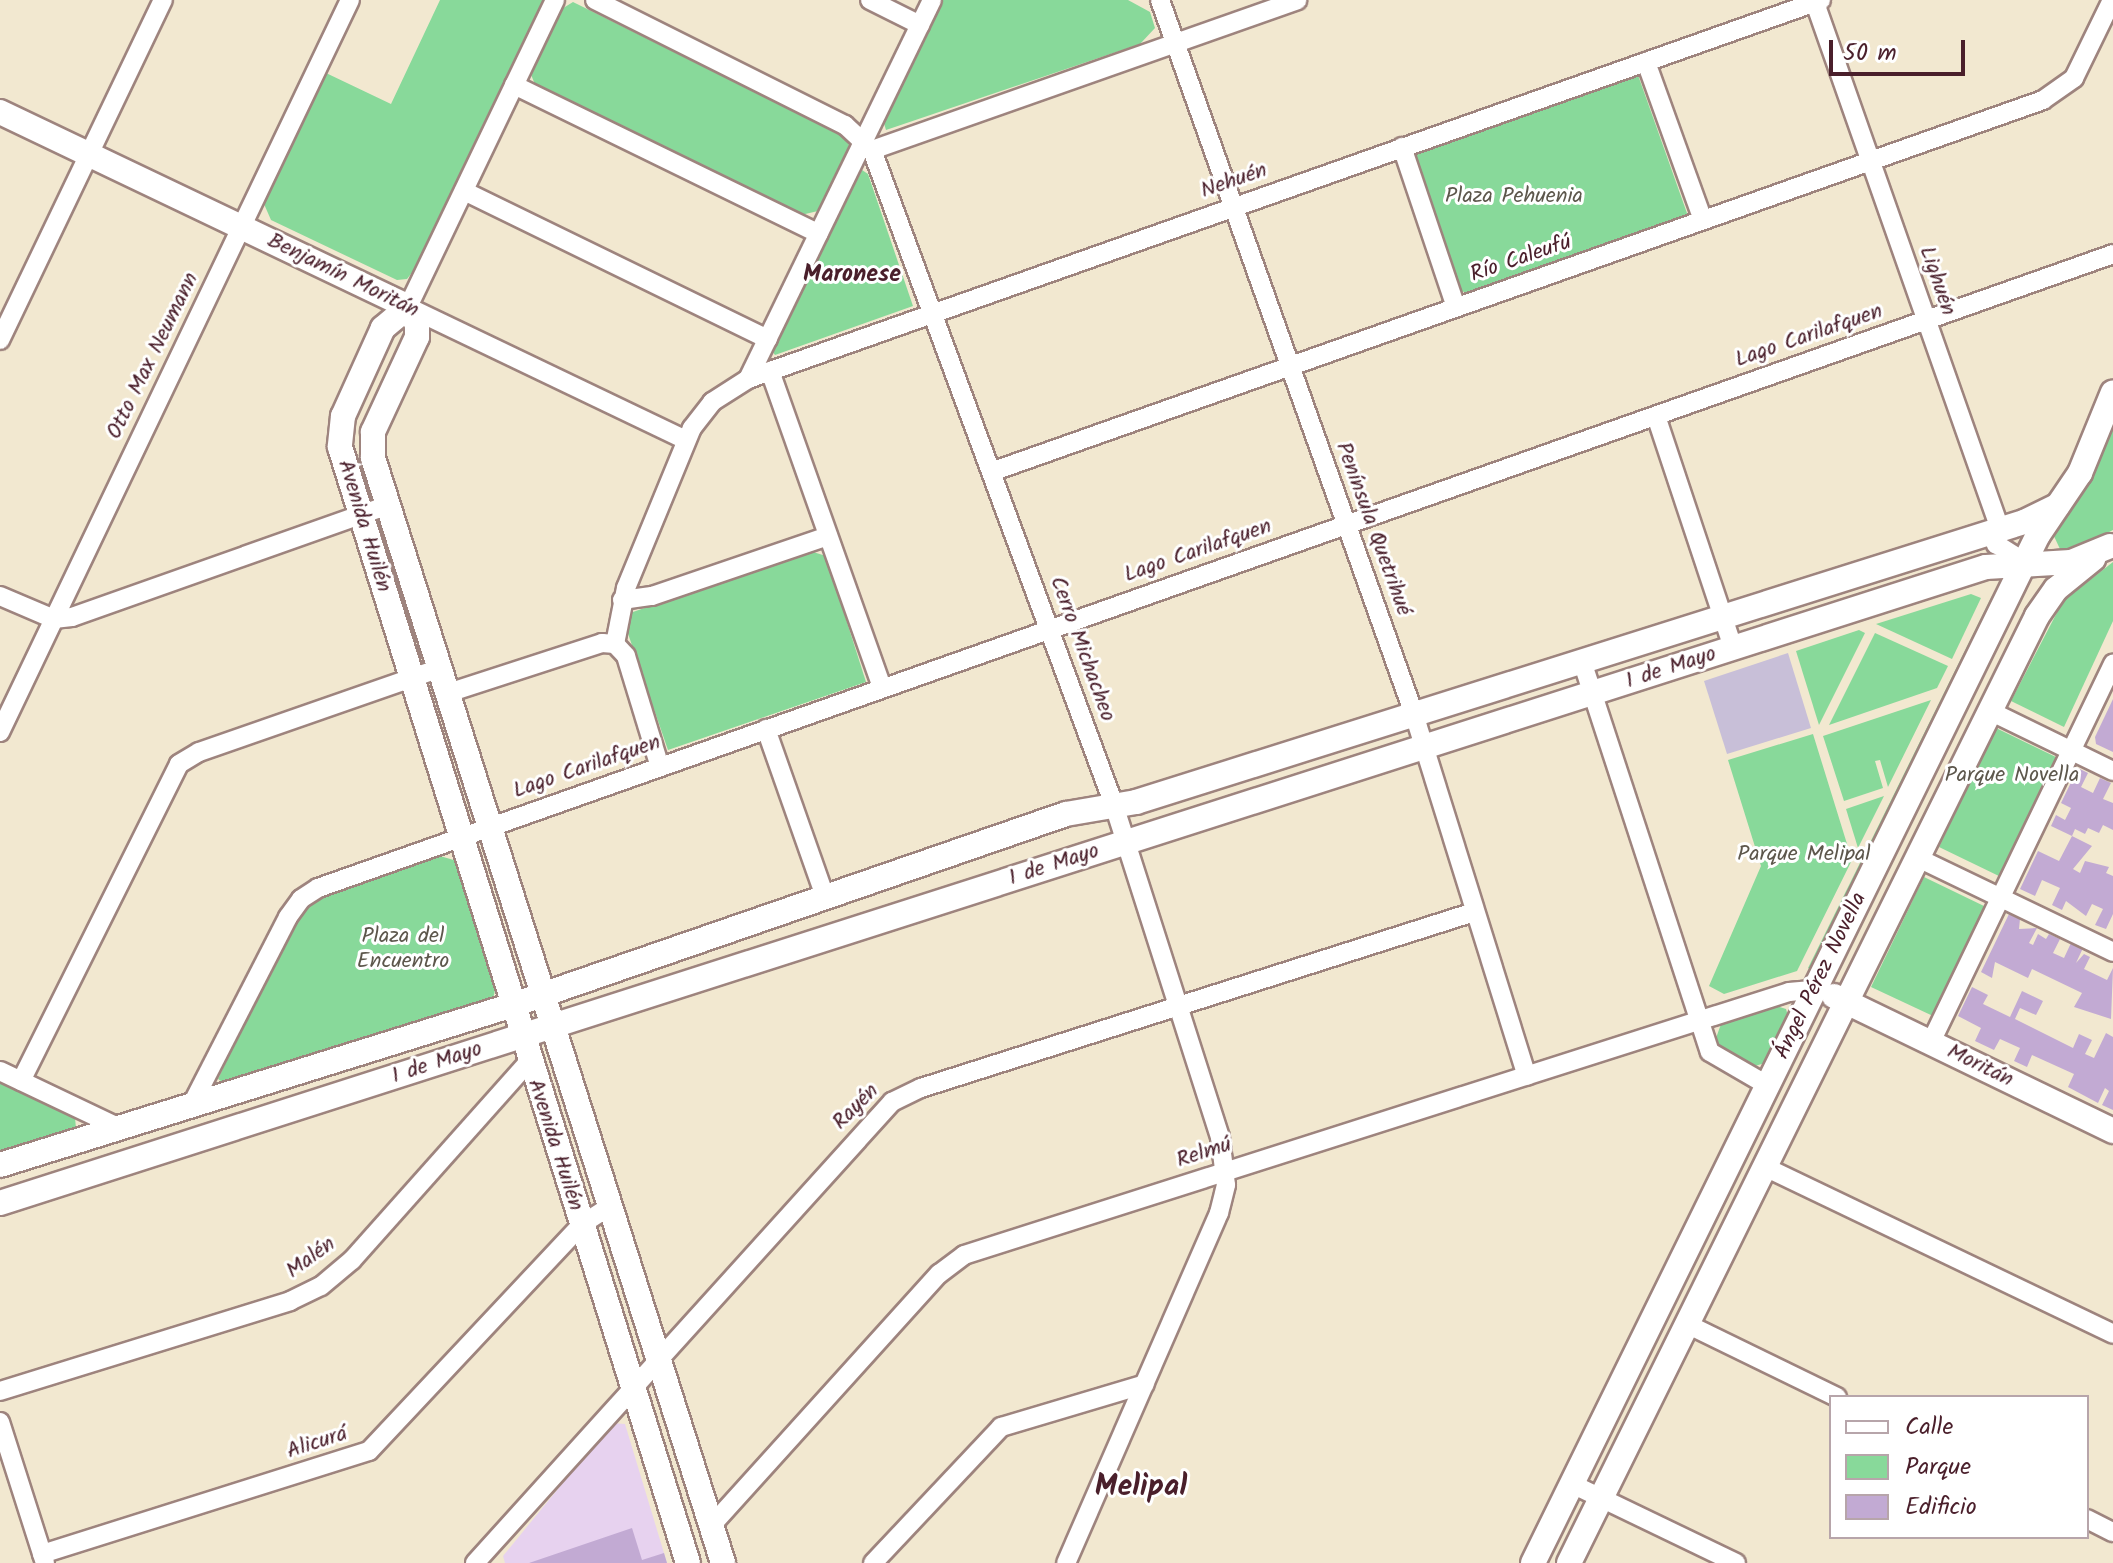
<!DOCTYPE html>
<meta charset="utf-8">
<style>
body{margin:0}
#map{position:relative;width:2113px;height:1563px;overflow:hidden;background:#f2e8d0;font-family:Kalam,sans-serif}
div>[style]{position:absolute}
.built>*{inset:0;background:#e7d2ef}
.industrial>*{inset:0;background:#c8bfd8}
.green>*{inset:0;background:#88d99a}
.building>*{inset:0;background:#c2aad3}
.roads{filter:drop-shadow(2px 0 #9e847e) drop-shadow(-2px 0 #9e847e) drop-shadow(0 2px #9e847e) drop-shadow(0 -2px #9e847e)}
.street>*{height:18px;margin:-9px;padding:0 9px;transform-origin:9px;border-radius:9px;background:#fff}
.secondary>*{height:24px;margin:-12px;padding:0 12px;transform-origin:12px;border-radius:12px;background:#fff}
span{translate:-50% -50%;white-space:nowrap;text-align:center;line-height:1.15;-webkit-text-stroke:6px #fff;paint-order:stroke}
.street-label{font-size:22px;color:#4a1f2b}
.park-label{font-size:22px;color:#5d574c}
.neighbourhood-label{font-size:24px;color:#4a1f2b;font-weight:700}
.district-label{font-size:30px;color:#4a1f2b;font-weight:700}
.legend{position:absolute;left:1829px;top:1395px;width:260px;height:144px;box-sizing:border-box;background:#fff;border:2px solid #b7a5aa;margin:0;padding:10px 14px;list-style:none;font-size:24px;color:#4a1f2b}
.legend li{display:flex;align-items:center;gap:16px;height:40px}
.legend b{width:40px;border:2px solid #b7a5aa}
.scale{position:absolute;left:1829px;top:40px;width:136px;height:36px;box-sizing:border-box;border:4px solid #4a1f2b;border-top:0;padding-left:10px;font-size:24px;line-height:28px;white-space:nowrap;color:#4a1f2b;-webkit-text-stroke:6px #fff;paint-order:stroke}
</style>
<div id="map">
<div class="built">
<i style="clip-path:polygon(612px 1423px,625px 1424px,667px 1563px,505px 1563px,503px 1556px)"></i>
</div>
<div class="industrial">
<i style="clip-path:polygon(1788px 653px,1811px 728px,1727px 754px,1704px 681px)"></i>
</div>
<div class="green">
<i style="clip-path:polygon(440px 0,544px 0,417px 266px,407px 279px,397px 280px,271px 220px,264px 204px,326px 73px,391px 104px)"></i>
<i style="clip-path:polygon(941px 0,1128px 0,1150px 12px,1155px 28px,1140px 44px,886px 130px,883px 120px)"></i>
<i style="clip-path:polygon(573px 2px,848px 138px,849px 146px,818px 211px,801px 215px,536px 87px,530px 72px,560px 10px)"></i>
<i style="clip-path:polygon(1638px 75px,1688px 216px,1469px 293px,1460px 291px,1415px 159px,1418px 151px)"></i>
<i style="clip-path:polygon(862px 170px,868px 174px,913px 306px,775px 355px,772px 351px)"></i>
<i style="clip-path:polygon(2113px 422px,2113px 530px,2072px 551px,2060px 549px,2052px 532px)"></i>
<i style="clip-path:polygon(810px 551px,826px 556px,866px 682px,668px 750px,625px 625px,630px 613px)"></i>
<i style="clip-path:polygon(2113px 562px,2113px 621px,2064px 727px,2011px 701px,2063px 601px)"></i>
<i style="clip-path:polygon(1971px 594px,1981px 598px,1952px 659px,1876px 624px)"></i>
<i style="clip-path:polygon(1992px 596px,1996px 598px,1811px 970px,1808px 968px)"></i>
<i style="clip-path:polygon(1859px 630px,1865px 633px,1819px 725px,1796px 651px)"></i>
<i style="clip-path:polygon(1875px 633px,1948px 666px,1937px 688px,1829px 725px)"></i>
<i style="clip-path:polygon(1931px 700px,1888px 787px,1880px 760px,1875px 761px,1883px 788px,1844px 801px,1823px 736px)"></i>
<i style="clip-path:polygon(1996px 728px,2060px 759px,2003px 878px,1939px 847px)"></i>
<i style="clip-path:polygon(1813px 734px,1852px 860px,1797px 971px,1724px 994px,1709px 986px,1761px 866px,1728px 760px)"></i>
<i style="clip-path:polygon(1884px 796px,1858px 848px,1846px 809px)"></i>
<i style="clip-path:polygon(440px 856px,457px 861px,496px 986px,493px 999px,224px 1083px,218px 1079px,299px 910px,317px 897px)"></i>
<i style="clip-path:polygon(1924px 877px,1986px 907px,1933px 1016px,1871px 987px)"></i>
<i style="clip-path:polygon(1776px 1006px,1786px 1009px,1788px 1016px,1765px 1063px,1755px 1066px,1722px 1051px,1716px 1038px,1721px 1024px)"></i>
<i style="clip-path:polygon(0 1082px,75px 1117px,76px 1129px,0 1154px)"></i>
</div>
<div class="building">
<i style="clip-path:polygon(2113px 699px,2113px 752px,2096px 744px,2095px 737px)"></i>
<i style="clip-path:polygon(2078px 768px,2088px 773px,2081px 787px,2093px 793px,2100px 778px,2111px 783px,2103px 799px,2113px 803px,2113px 830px,2103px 825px,2099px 833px,2088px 828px,2085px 834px,2075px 829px,2072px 836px,2051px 826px,2056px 815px,2065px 820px,2071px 808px,2061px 803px)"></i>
<i style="clip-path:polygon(2072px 836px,2092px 846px,2073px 869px,2080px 873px,2085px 861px,2109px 867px,2106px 873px,2113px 876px,2113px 914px,2106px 929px,2095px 925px,2103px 909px,2092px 904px,2086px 916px,2066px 901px,2062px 910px,2052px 905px,2060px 888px,2042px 880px,2035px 896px,2020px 889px,2038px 851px,2059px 861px)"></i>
<i style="clip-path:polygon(2009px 914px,2020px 919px,2019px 929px,2037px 928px,2029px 943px,2033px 945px,2038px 934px,2046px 939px,2049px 934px,2060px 939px,2053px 953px,2064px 958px,2071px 943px,2083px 948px,2076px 963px,2084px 954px,2090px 957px,2084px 969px,2107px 980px,2113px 968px,2111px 1019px,2074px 1007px,2082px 993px,2032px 969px,2028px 978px,1995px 962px,1992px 978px,1981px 972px)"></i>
<i style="clip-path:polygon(1972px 987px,1988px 995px,1983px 1004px,2010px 1017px,2022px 991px,2043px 1001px,2036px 1015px,2020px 1008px,2015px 1019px,2073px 1048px,2079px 1034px,2092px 1040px,2085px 1054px,2094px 1058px,2106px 1033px,2113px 1037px,2113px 1110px,2102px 1105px,2109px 1091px,2105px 1088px,2098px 1103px,2068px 1087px,2074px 1074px,2032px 1055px,2027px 1067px,2014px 1061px,2020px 1048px,2000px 1039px,1994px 1050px,1975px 1041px,1981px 1028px,1958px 1016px)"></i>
<i style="clip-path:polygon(632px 1528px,642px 1560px,664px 1553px,667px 1563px,529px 1563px)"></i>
</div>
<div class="roads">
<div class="street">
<i style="left:555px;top:0;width:340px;rotate:115.6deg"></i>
<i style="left:408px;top:307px;width:308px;rotate:25.6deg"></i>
<i style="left:595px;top:0;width:280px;rotate:26.6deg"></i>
<i style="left:845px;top:125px;width:37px;rotate:43deg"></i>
<i style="left:872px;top:150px;width:698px;rotate:69.72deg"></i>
<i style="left:1114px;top:805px;width:349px;rotate:72.3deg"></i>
<i style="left:1220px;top:1137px;width:48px;rotate:82.9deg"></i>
<i style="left:1226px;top:1185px;width:29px;rotate:104deg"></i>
<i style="left:1219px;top:1213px;width:382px;rotate:113.6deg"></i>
<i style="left:870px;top:0;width:56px;rotate:26.6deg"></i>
<i style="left:1160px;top:0;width:758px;rotate:70.42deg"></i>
<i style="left:1414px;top:714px;width:379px;rotate:72.7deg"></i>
<i style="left:1814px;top:0;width:561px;rotate:70.63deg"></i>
<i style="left:2000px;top:529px;width:16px;rotate:105deg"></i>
<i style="left:1996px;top:544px;width:34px;rotate:32deg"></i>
<i style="left:1646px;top:62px;width:168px;rotate:70.2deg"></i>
<i style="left:514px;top:85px;width:339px;rotate:26deg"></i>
<i style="left:1402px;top:147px;width:169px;rotate:71.4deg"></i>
<i style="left:872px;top:150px;width:451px;rotate:-19.4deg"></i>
<i style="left:464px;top:191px;width:338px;rotate:26deg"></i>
<i style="left:0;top:340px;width:377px;rotate:-64.4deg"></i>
<i style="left:770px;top:371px;width:336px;rotate:70.5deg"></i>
<i style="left:748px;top:379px;width:421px;rotate:-64.1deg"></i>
<i style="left:1656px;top:416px;width:244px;rotate:71.6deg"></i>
<i style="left:991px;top:472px;width:1116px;rotate:-19.47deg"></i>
<i style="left:2043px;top:100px;width:38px;rotate:-35deg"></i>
<i style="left:2074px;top:78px;width:87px;rotate:-64deg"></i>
<i style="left:0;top:596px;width:59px;rotate:23.1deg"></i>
<i style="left:54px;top:619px;width:18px;rotate:-6deg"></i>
<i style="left:72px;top:617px;width:335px;rotate:-19.5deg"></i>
<i style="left:622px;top:600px;width:30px;rotate:-8deg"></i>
<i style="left:652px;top:596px;width:186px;rotate:-18.8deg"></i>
<i style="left:615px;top:644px;width:57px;rotate:-78.9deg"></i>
<i style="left:626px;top:588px;width:173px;rotate:-67.6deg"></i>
<i style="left:692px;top:428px;width:33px;rotate:-52deg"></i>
<i style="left:712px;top:402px;width:43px;rotate:-32.6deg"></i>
<i style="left:748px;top:379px;width:1138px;rotate:-19.45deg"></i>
<i style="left:615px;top:644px;width:16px;rotate:47deg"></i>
<i style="left:626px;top:656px;width:116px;rotate:73deg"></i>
<i style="left:1582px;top:661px;width:411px;rotate:71.9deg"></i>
<i style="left:1710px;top:1052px;width:66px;rotate:30.1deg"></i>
<i style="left:448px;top:693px;width:162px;rotate:-18deg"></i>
<i style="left:602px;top:643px;width:13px;rotate:4deg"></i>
<i style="left:1990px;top:711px;width:137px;rotate:26deg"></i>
<i style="left:766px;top:729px;width:178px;rotate:70.6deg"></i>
<i style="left:0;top:732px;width:811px;rotate:-64.45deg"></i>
<i style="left:1918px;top:858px;width:216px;rotate:25.7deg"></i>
<i style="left:1931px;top:1042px;width:420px;rotate:-64.3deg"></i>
<i style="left:0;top:1071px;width:133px;rotate:25.4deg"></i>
<i style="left:21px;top:1081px;width:354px;rotate:-63.5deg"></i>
<i style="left:179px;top:764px;width:23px;rotate:-31deg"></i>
<i style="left:199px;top:752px;width:255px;rotate:-19.2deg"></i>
<i style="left:191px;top:1106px;width:212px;rotate:-62.8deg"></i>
<i style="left:288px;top:917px;width:22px;rotate:-54deg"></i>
<i style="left:301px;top:899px;width:20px;rotate:-33deg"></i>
<i style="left:318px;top:888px;width:1904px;rotate:-19.45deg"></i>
<i style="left:1765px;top:1167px;width:386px;rotate:25.6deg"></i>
<i style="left:1687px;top:1324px;width:167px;rotate:26deg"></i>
<i style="left:0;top:1391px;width:304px;rotate:-17.2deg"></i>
<i style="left:290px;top:1301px;width:34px;rotate:-26deg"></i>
<i style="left:321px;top:1286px;width:40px;rotate:-40deg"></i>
<i style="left:352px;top:1260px;width:266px;rotate:-48.3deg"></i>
<i style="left:0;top:1422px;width:148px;rotate:72.3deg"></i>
<i style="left:1572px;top:1484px;width:182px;rotate:25.7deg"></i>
<i style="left:2087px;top:1519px;width:29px;rotate:27deg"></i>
<i style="left:711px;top:1526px;width:340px;rotate:-47.9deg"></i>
<i style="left:939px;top:1274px;width:31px;rotate:-37deg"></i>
<i style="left:964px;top:1255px;width:866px;rotate:-17.68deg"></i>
<i style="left:1789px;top:992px;width:25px;rotate:-5deg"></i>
<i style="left:42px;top:1554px;width:343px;rotate:-17.5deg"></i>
<i style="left:369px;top:1451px;width:310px;rotate:-46.8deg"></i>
<i style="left:581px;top:1225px;width:35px;rotate:-33deg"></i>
<i style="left:475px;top:1563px;width:622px;rotate:-47.87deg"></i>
<i style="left:892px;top:1102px;width:32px;rotate:-26deg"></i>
<i style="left:921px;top:1088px;width:580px;rotate:-17.65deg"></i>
<i style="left:873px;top:1563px;width:187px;rotate:-46.7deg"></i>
<i style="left:1001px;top:1427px;width:150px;rotate:-16.6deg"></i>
</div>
<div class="secondary">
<i style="left:0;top:112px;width:452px;rotate:25.5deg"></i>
<i style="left:408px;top:307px;width:33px;rotate:140deg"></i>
<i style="left:383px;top:328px;width:97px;rotate:114.4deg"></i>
<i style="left:343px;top:416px;width:31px;rotate:96deg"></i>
<i style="left:340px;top:447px;width:1169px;rotate:72.68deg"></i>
<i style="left:408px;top:307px;width:20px;rotate:63deg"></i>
<i style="left:417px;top:325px;width:12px;rotate:90deg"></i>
<i style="left:417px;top:337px;width:105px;rotate:114.9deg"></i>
<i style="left:373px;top:432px;width:26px;rotate:90deg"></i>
<i style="left:373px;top:458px;width:1159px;rotate:72.42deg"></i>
<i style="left:1834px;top:996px;width:310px;rotate:25.8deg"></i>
<i style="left:0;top:1165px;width:534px;rotate:-17.32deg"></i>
<i style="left:510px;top:1006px;width:588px;rotate:-19.05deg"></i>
<i style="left:1066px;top:814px;width:71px;rotate:-9.7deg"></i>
<i style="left:1136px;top:802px;width:931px;rotate:-17.5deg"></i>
<i style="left:2024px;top:522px;width:37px;rotate:-26deg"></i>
<i style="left:0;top:1203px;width:2085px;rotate:-17.76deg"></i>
<i style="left:1986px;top:567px;width:85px;rotate:-3.4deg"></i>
<i style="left:2071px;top:562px;width:42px;rotate:-22.3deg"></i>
<i style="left:1533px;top:1563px;width:1145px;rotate:-63.84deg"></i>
<i style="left:2038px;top:535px;width:75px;rotate:-55.9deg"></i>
<i style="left:2080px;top:473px;width:87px;rotate:-67.8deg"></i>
<i style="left:1569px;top:1563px;width:1056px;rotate:-63.7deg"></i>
<i style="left:2037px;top:616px;width:33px;rotate:-55deg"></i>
<i style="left:2056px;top:589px;width:48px;rotate:-39deg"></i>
</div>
</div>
<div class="street-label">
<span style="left:1234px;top:181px;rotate:-19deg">Nehuén</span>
<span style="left:1521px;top:259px;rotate:-19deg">Río Caleufú</span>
<span style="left:343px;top:276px;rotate:26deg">Benjamín Moritán</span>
<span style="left:1937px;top:281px;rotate:71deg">Lighuén</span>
<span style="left:1809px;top:336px;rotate:-19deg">Lago Carilafquen</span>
<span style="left:153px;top:356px;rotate:-64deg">Otto Max Neumann</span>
<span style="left:364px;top:526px;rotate:73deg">Avenida Huilén</span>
<span style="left:1373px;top:529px;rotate:70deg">Península Quetrihué</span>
<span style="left:1198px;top:551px;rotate:-19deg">Lago Carilafquen</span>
<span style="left:1082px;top:649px;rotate:70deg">Cerro Michacheo</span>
<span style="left:1671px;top:668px;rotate:-18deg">1 de Mayo</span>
<span style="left:587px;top:767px;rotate:-19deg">Lago Carilafquen</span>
<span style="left:1054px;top:865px;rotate:-18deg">1 de Mayo</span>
<span style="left:1821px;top:976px;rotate:-64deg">Ángel Pérez Novella</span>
<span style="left:437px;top:1063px;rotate:-18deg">1 de Mayo</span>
<span style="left:1980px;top:1066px;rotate:26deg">Moritán</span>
<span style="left:856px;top:1107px;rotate:-45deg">Rayén</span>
<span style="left:555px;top:1145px;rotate:72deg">Avenida Huilén</span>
<span style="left:1204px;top:1153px;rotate:-18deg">Relmú</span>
<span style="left:311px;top:1258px;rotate:-36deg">Malén</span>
<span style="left:317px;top:1443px;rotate:-18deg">Alicurá</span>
</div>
<div class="park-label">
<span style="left:1514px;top:197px">Plaza Pehuenia</span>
<span style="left:2012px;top:776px">Parque Novella</span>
<span style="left:1804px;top:855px">Parque Melipal</span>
<span style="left:403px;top:949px">Plaza del<br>Encuentro</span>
</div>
<div class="neighbourhood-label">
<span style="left:852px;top:275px">Maronese</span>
</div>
<div class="district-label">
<span style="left:1141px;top:1487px">Melipal</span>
</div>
<ul class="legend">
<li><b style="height:10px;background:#fff"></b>Calle</li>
<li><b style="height:22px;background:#88d99a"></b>Parque</li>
<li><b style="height:22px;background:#c2aad3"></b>Edificio</li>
</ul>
<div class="scale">50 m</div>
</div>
